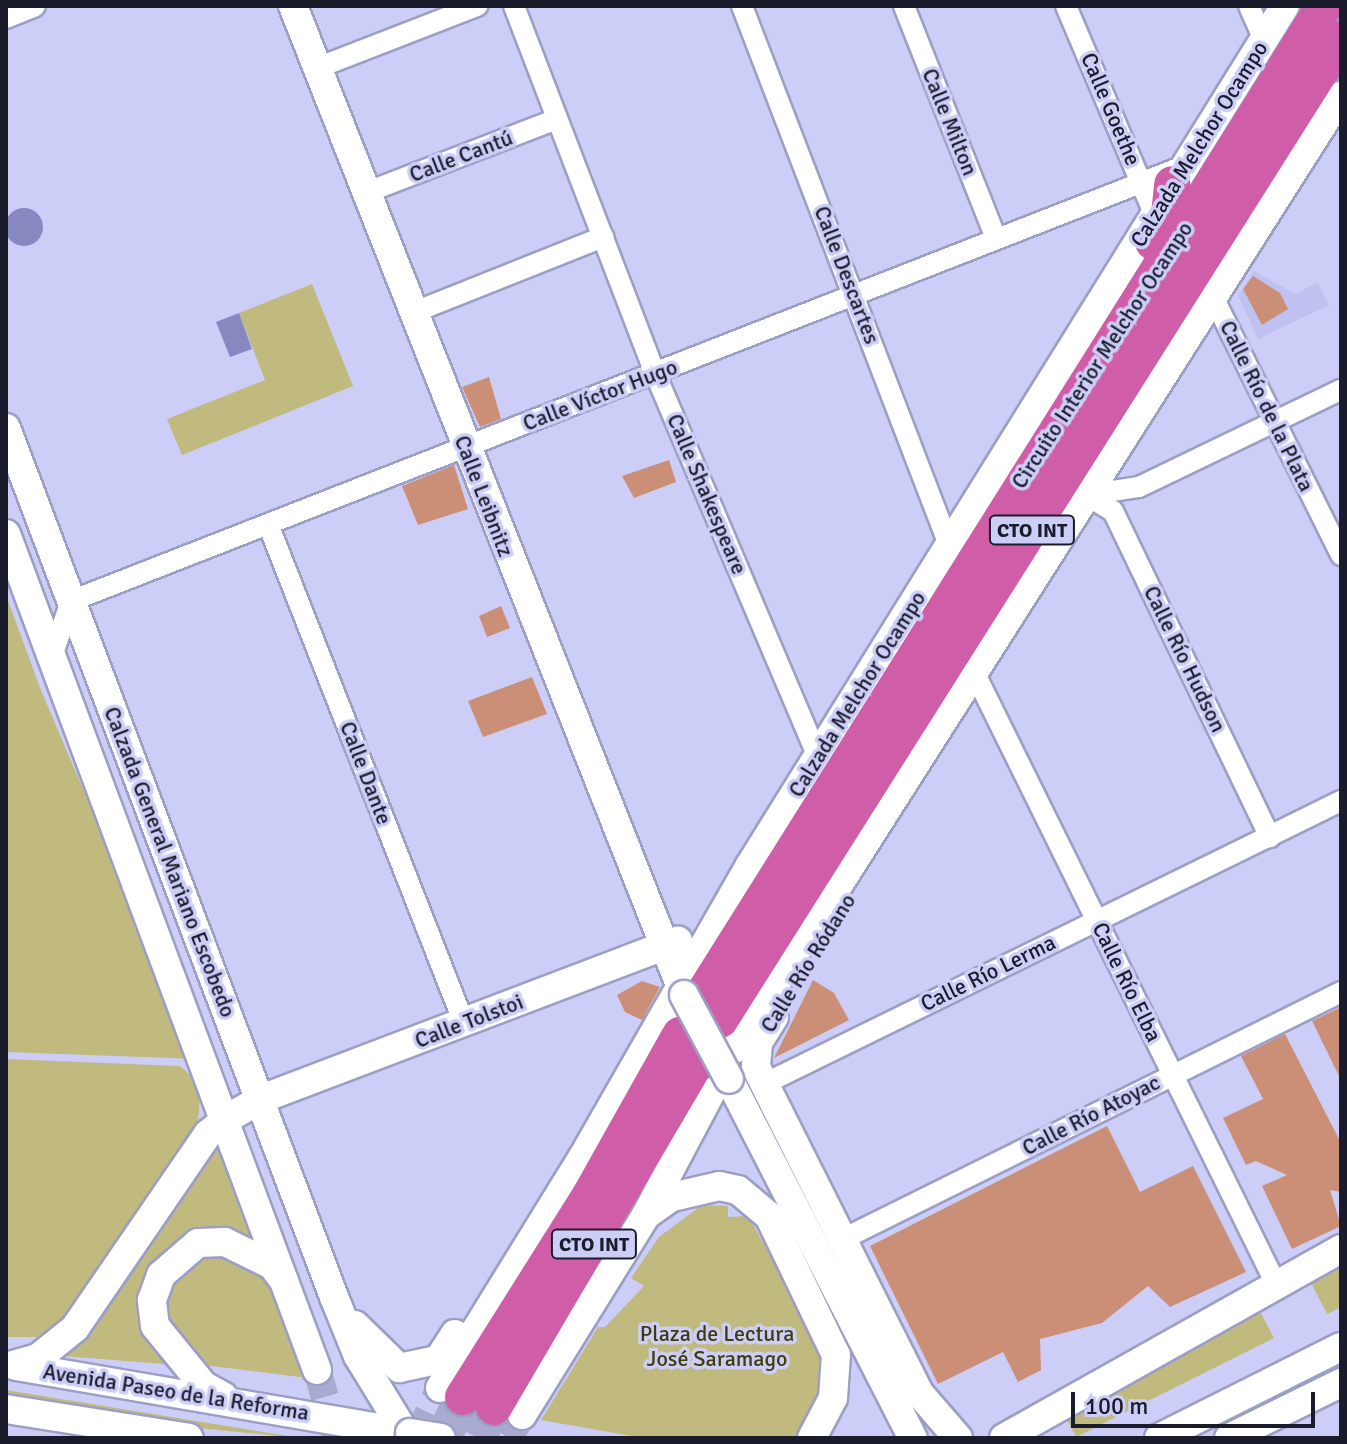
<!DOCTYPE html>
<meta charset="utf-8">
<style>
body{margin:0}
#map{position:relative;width:1347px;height:1444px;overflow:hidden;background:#cccef8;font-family:Signika,sans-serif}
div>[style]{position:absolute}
.built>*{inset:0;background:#bfc1f1}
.green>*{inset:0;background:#c0ba7f}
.water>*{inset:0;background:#8788bf}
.round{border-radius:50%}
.building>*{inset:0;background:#cb8f77}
.secondary-tunnel>*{height:28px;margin-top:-14px;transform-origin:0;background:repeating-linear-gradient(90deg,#a9aacf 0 28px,transparent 0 42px)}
.highway-tunnel>*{height:36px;margin-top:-18px;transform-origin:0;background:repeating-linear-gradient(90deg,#a9aacf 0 36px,transparent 0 54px)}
.roads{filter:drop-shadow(2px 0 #9c9ec5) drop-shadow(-2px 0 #9c9ec5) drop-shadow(0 2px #9c9ec5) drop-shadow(0 -2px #9c9ec5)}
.street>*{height:20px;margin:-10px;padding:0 10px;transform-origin:10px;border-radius:10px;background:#fff}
.secondary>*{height:28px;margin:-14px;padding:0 14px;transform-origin:14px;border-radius:14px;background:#fff}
.highway>*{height:36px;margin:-18px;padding:0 18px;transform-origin:18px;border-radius:18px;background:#cf5da7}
.bridges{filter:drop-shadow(2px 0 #9c9ec5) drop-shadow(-2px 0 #9c9ec5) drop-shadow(0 2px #9c9ec5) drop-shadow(0 -2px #9c9ec5)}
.secondary-bridge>*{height:28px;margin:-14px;padding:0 14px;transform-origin:14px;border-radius:14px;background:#fff}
span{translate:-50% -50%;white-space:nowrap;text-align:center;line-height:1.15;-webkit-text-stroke:7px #cccef8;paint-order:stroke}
.shield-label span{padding:2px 6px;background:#cccef8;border:2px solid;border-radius:6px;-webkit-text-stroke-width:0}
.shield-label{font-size:20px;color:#1b1c2b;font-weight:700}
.street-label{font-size:22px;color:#1b1c2b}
.park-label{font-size:22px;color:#413b09}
.frame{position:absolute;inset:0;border:8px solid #1b1c2b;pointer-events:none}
.scale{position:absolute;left:1071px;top:1392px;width:244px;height:36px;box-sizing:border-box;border:4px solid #1b1c2b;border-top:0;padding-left:10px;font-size:24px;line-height:28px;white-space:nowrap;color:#1b1c2b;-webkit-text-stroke:6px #cccef8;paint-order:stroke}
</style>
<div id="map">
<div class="built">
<i style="clip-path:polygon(1254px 271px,1295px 294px,1318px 283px,1329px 305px,1258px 339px,1238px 296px)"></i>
</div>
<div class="green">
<i style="clip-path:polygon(312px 284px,353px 386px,182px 455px,167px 419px,265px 380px,239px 313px)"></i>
<i style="clip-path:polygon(6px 595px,40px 688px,198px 1059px,6px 1052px)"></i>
<i style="clip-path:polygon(6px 1059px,180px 1066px,201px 1085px,198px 1123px,65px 1328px,45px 1337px,6px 1337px)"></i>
<i style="clip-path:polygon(217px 1140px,269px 1252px,227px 1234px,150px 1277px,176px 1365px,63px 1356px,87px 1334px)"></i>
<i style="clip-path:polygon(702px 1205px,728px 1206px,728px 1217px,748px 1216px,822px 1346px,825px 1385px,801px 1438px,643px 1438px,541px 1420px,598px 1327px,605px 1327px,644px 1286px,631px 1278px,659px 1237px)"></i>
<i style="clip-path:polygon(215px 1250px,269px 1278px,316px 1379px,203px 1365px,167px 1336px,164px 1288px,172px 1273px)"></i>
<i style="clip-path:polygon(1341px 1261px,1341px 1307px,1327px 1314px,1308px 1277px)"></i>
<i style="clip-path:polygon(1256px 1304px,1274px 1338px,1076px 1437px,1063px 1412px)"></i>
<i style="clip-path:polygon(6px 1390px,300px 1438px,176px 1426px,6px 1398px)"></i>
</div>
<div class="water">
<i class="round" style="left:5px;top:208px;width:38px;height:38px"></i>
<i style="clip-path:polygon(239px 313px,252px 349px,230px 357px,216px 322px)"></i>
</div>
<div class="building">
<i style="clip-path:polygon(1253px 276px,1280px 293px,1288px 309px,1262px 325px,1243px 289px)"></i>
<i style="clip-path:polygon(489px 377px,501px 419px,480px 427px,462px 387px)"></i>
<i style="clip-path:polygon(669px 460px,676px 482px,634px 498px,622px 476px)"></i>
<i style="clip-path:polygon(454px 465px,468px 509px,418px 525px,402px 486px)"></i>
<i style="clip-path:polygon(501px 606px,510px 628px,487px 637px,479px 616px)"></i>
<i style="clip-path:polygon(532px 677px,547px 714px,483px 737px,468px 701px)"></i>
<i style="clip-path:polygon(813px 980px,834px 993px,849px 1020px,774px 1058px)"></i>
<i style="clip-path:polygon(642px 981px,660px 987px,642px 1020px,625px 1012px,617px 995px)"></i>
<i style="clip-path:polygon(1341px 1007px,1341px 1080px,1312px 1021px)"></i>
<i style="clip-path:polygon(1285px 1034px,1341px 1143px,1341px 1192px,1330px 1190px,1341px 1226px,1292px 1249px,1262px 1186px,1287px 1175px,1256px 1161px,1246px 1165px,1223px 1118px,1263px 1099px,1241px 1056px)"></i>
<i style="clip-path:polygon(1107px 1126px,1140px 1192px,1193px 1166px,1246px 1272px,1170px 1307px,1148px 1286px,1102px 1323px,1040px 1339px,1041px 1370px,1018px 1382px,1003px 1352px,938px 1384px,870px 1246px)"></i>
</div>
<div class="secondary-tunnel">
<i style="left:317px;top:1370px;width:71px;rotate:73.6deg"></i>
<i style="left:417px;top:1438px;width:55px;rotate:-65.3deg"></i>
<i style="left:509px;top:1438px;width:26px;rotate:-61deg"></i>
</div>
<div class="highway-tunnel">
<i style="left:443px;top:1438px;width:46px;rotate:-64deg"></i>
<i style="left:478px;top:1438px;width:35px;rotate:-63deg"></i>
</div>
<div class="roads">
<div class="street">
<i style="left:514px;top:6px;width:393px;rotate:69deg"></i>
<i style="left:655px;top:373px;width:417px;rotate:67deg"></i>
<i style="left:742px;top:6px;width:577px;rotate:68.99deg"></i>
<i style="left:904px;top:6px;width:250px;rotate:68.4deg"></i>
<i style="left:1066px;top:6px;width:225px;rotate:67deg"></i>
<i style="left:1249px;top:6px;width:37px;rotate:66deg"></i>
<i style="left:6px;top:18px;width:31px;rotate:-22deg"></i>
<i style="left:317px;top:68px;width:172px;rotate:-21.2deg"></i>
<i style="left:365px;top:193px;width:206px;rotate:-21.1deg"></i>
<i style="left:1214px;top:299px;width:286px;rotate:63.6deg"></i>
<i style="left:412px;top:313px;width:206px;rotate:-21.7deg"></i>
<i style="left:1086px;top:495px;width:31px;rotate:31deg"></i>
<i style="left:1113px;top:511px;width:362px;rotate:64.3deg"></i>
<i style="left:1086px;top:495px;width:54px;rotate:-8.6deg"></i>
<i style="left:1139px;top:487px;width:224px;rotate:-25.7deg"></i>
<i style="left:268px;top:524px;width:536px;rotate:68.56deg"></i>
<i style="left:52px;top:656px;width:58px;rotate:-70.9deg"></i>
<i style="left:71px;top:601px;width:1190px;rotate:-21.35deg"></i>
<i style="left:979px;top:682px;width:669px;rotate:63.74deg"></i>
<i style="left:764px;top:1084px;width:643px;rotate:-26.13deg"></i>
<i style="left:843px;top:1239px;width:556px;rotate:-26.38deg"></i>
</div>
<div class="secondary">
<i style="left:293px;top:6px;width:1063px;rotate:68.43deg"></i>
<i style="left:6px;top:428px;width:929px;rotate:69.32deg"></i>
<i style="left:334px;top:1297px;width:64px;rotate:67.9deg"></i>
<i style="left:358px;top:1356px;width:88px;rotate:58.5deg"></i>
<i style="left:6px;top:534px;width:892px;rotate:69.59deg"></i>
<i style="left:774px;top:1017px;width:31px;rotate:122deg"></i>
<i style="left:758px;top:1043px;width:24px;rotate:95deg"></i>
<i style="left:756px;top:1067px;width:366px;rotate:63.4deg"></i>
<i style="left:920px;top:1394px;width:58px;rotate:49.2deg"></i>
<i style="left:734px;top:1049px;width:1130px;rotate:-57.51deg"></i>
<i style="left:729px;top:1079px;width:403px;rotate:62.9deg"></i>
<i style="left:646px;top:1215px;width:32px;rotate:-35deg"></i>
<i style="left:672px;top:1197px;width:48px;rotate:-13.2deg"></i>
<i style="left:719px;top:1186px;width:19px;rotate:12deg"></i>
<i style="left:738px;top:1190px;width:40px;rotate:40deg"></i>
<i style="left:769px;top:1216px;width:154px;rotate:64.3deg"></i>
<i style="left:836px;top:1355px;width:43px;rotate:94deg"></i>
<i style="left:833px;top:1398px;width:45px;rotate:117.7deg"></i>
<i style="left:355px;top:1325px;width:62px;rotate:44.3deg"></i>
<i style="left:399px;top:1368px;width:40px;rotate:-12deg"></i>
<i style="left:438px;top:1360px;width:31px;rotate:-57deg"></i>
<i style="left:13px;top:1365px;width:26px;rotate:-16deg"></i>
<i style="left:38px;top:1358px;width:48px;rotate:-39deg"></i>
<i style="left:75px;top:1328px;width:235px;rotate:-55.6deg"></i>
<i style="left:208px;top:1134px;width:26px;rotate:-39deg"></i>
<i style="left:228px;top:1118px;width:38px;rotate:-30deg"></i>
<i style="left:261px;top:1099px;width:446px;rotate:-20.8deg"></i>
<i style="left:16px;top:1366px;width:400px;rotate:9.7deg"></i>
<i style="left:440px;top:1388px;width:282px;rotate:-58.3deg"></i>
<i style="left:588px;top:1148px;width:324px;rotate:-60.2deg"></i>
<i style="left:749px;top:867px;width:1014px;rotate:-58.1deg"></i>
<i style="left:223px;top:1396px;width:21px;rotate:-152deg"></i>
<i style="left:204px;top:1386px;width:77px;rotate:-129.2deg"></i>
<i style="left:155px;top:1326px;width:26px;rotate:-97deg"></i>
<i style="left:152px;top:1300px;width:27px;rotate:-70deg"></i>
<i style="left:161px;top:1275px;width:49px;rotate:-40.9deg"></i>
<i style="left:198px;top:1243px;width:27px;rotate:-2deg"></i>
<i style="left:225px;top:1242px;width:52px;rotate:26.1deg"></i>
<i style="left:272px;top:1265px;width:20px;rotate:53deg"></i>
<i style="left:6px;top:1409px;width:185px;rotate:9deg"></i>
<i style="left:522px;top:1415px;width:235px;rotate:-58.2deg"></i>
<i style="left:646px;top:1215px;width:139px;rotate:-62.1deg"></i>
<i style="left:1004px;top:1438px;width:386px;rotate:-29.3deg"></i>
<i style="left:1159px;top:1438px;width:203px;rotate:-26.6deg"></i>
<i style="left:1229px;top:1438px;width:125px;rotate:-26.2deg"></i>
</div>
<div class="highway">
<i style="left:1153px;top:242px;width:31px;rotate:-59deg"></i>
<i style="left:1169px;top:215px;width:31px;rotate:-84deg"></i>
<i style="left:705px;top:991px;width:1163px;rotate:-57.85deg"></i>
<i style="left:720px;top:1020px;width:1161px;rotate:-57.67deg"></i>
<i style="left:463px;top:1397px;width:236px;rotate:-57.8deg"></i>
<i style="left:589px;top:1197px;width:186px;rotate:-60.7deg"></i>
<i style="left:494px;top:1407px;width:399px;rotate:-59.6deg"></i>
</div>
</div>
<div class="bridges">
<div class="secondary-bridge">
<i style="left:684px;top:995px;width:95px;rotate:61.8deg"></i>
<i style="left:410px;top:1433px;width:31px;rotate:9deg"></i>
</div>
</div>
<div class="shield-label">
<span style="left:1032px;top:530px">CTO INT</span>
<span style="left:594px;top:1244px">CTO INT</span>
</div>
<div class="street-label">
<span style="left:1111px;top:109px;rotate:67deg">Calle Goethe</span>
<span style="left:950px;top:122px;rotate:68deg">Calle Milton</span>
<span style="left:1199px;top:144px;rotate:-58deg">Calzada Melchor Ocampo</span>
<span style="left:461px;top:156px;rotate:-21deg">Calle Cantú</span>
<span style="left:847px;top:275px;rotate:69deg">Calle Descartes</span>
<span style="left:1102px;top:355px;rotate:-57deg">Circuito Interior Melchor Ocampo</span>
<span style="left:600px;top:395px;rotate:-21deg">Calle Víctor Hugo</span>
<span style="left:1267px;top:406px;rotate:64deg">Calle Río de la Plata</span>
<span style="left:707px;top:494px;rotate:67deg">Calle Shakespeare</span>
<span style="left:484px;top:496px;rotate:69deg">Calle Leibnitz</span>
<span style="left:1185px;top:659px;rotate:64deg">Calle Río Hudson</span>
<span style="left:857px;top:694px;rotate:-58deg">Calzada Melchor Ocampo</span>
<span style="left:366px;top:773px;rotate:69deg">Calle Dante</span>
<span style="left:170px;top:862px;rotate:69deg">Calzada General Mariano Escobedo</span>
<span style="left:808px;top:963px;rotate:-58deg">Calle Río Ródano</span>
<span style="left:988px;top:973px;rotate:-26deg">Calle Río Lerma</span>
<span style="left:1127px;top:982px;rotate:64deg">Calle Río Elba</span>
<span style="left:469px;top:1021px;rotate:-21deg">Calle Tolstoi</span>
<span style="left:1091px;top:1115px;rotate:-27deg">Calle Río Atoyac</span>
<span style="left:176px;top:1392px;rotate:9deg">Avenida Paseo de la Reforma</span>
</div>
<div class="park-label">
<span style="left:717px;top:1346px">Plaza de Lectura<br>José Saramago</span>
</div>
<div class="frame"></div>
<div class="scale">100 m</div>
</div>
